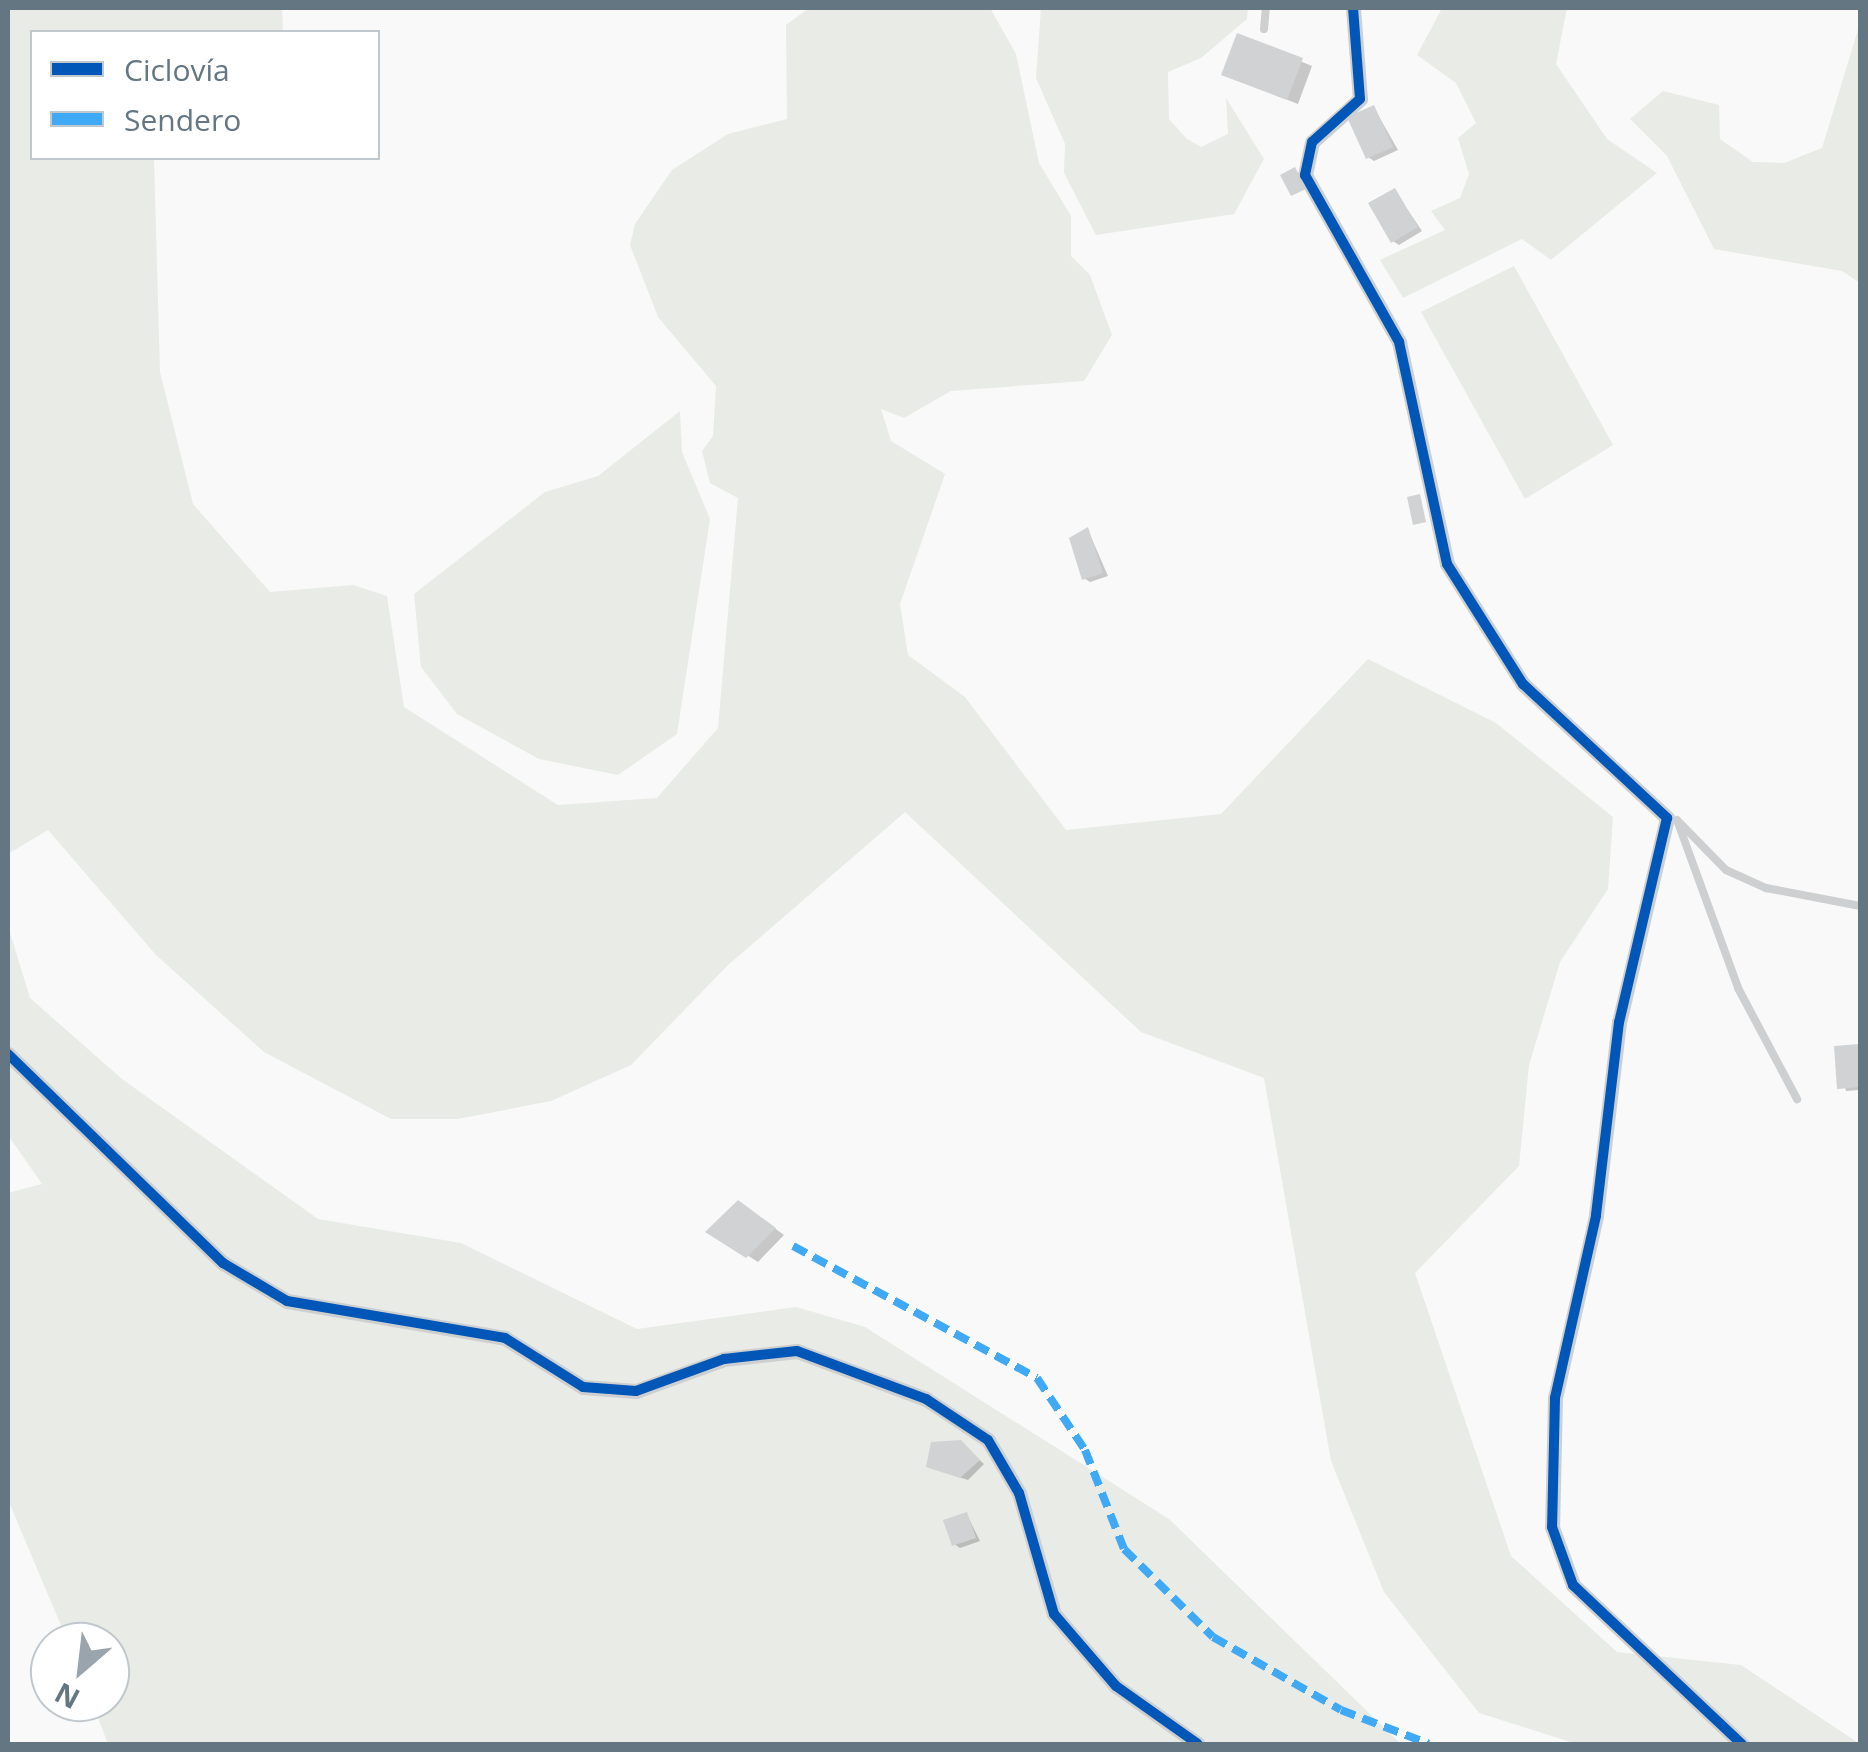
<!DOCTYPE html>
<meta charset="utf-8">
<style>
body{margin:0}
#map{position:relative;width:1868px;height:1752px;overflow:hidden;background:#f9f9f9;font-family:"Open Sans",sans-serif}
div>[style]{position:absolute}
.green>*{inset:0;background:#e8ebe6}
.shadow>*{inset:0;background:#0003}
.building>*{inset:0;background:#d0d2d3}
.service>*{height:8px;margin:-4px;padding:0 4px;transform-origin:4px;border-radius:4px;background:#cecfd0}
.minor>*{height:15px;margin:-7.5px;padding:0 7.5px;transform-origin:7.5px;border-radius:7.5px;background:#cecfd0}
.quiet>*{height:8px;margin-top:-4px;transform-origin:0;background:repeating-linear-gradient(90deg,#3fa9f5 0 15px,transparent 0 23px)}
.cycleway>*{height:10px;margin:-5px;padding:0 5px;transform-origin:5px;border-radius:5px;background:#0057b8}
span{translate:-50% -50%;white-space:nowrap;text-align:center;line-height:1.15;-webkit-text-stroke:10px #fff;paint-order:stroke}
.frame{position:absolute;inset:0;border:10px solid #657683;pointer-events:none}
.legend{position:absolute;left:30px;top:30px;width:350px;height:130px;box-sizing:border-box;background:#fff;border:2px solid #c1c8cd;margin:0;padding:12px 18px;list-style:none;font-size:30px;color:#657683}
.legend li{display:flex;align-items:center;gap:20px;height:50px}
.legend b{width:50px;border:2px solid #c1c8cd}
.north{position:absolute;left:30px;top:1622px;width:100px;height:100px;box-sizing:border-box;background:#fff;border:2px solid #c1c8cd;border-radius:50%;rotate:208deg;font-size:28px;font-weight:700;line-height:40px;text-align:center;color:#657683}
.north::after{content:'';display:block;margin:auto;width:35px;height:45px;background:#99a4ac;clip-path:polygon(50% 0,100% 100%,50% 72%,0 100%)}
</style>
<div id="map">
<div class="green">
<i style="clip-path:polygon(8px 8px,282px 8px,283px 32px,32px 32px,32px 158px,154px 158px,160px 372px,193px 504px,270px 592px,353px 585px,387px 596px,404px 707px,558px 805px,657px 798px,718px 728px,738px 498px,710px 483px,702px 451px,713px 436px,716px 386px,658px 317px,630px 245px,635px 224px,672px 170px,728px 134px,787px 119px,786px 25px,809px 8px,990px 8px,1016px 54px,1039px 163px,1071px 216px,1071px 256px,1090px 275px,1112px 335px,1084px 381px,951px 391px,904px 418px,881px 409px,891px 441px,945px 474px,900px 604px,908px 655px,965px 697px,1066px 830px,1221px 814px,1368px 659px,1496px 723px,1613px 817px,1608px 889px,1560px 962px,1529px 1065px,1519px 1166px,1415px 1273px,1511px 1556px,1617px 1652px,1741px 1665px,1860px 1744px,1577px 1744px,1479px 1713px,1384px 1592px,1331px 1461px,1264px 1078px,1141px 1032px,905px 812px,727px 966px,631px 1065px,551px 1101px,458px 1119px,391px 1119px,264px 1052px,156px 955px,48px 830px,8px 854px)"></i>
<i style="clip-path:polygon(1041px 8px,1248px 8px,1247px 19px,1201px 58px,1168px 72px,1169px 119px,1187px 139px,1201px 147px,1228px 134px,1226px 98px,1264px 159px,1234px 214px,1096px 235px,1064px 173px,1065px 144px,1036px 78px)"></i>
<i style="clip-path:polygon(1442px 8px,1567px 8px,1556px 64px,1607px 139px,1657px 173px,1551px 260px,1522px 239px,1403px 298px,1380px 260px,1445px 230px,1431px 211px,1460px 198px,1469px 174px,1458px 138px,1476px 123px,1456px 83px,1417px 55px)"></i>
<i style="clip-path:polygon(1860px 23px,1860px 283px,1842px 271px,1714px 249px,1667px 156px,1630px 119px,1663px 91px,1719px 105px,1720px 139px,1753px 162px,1784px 163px,1822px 148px)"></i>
<i style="clip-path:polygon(1514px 266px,1613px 445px,1525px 499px,1421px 312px)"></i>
<i style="clip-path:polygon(680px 411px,682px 452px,710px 519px,677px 734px,618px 775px,539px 759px,457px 714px,421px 667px,414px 594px,545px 492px,598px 476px)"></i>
<i style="clip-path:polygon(8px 926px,30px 998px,122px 1079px,318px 1219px,461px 1243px,637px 1329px,796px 1307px,865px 1327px,1169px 1519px,1401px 1744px,108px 1744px,92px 1702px,110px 1702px,110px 1642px,68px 1642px,8px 1500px,8px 1193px,42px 1184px,8px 1135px)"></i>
</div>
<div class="shadow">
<i style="clip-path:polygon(1238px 36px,1312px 66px,1298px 104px,1234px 79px)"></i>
<i style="clip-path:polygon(1374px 108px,1398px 150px,1374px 161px,1368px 157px)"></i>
<i style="clip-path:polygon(1395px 191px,1422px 231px,1399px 245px,1393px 241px)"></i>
<i style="clip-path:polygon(1088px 530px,1108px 576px,1090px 582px,1084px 578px)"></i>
<i style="clip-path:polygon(1860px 1047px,1860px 1090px,1846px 1091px,1837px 1048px)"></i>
<i style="clip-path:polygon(748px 1209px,784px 1235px,758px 1262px,709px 1231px)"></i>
<i style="clip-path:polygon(961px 1443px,984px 1464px,968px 1480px,935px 1469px)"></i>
<i style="clip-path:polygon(967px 1515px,980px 1541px,960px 1548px,954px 1544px)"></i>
</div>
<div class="building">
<i style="clip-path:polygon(1237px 33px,1303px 58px,1287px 100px,1221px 75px)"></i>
<i style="clip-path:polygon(1374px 105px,1393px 147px,1366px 159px,1347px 117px)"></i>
<i style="clip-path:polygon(1295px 167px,1306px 189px,1291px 196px,1280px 175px)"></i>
<i style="clip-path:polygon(1395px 188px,1418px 227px,1391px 243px,1368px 203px)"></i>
<i style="clip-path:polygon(1420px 494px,1426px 522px,1413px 525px,1407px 497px)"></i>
<i style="clip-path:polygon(1088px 527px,1103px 573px,1082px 580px,1069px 538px)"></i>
<i style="clip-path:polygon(1860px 1044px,1860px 1087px,1837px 1089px,1834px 1046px)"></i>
<i style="clip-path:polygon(738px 1200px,776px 1228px,746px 1258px,705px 1232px)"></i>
<i style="clip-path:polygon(961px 1440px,980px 1460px,960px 1478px,926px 1467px,931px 1442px)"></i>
<i style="clip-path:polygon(967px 1512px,976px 1538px,952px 1546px,943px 1520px)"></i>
</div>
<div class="service">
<i style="left:1264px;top:29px;width:21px;rotate:-85deg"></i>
<i style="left:1677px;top:820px;width:179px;rotate:70deg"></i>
<i style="left:1738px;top:988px;width:126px;rotate:62deg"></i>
<i style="left:1677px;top:820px;width:70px;rotate:45.6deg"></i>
<i style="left:1726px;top:870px;width:44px;rotate:24.2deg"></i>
<i style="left:1766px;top:888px;width:96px;rotate:10.8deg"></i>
</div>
<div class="minor">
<i style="left:1353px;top:8px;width:91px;rotate:85.6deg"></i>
<i style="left:1360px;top:99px;width:64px;rotate:138.1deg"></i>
<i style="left:1312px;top:142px;width:34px;rotate:102deg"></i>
<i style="left:1305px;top:175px;width:192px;rotate:60.6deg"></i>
<i style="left:1399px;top:342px;width:227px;rotate:77.8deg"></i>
<i style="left:1447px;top:564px;width:142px;rotate:57.7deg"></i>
<i style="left:1523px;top:684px;width:197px;rotate:42.9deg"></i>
<i style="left:1667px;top:818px;width:210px;rotate:103.2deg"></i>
<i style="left:1619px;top:1022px;width:195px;rotate:96.8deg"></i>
<i style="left:1596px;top:1216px;width:187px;rotate:102.7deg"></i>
<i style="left:1555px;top:1398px;width:129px;rotate:91.3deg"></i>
<i style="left:1552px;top:1527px;width:62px;rotate:70.1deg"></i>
<i style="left:1573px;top:1585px;width:232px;rotate:43.3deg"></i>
<i style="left:8px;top:1054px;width:300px;rotate:44.2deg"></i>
<i style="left:223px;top:1263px;width:74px;rotate:30.7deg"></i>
<i style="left:287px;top:1301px;width:221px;rotate:9.6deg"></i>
<i style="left:505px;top:1338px;width:92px;rotate:32.1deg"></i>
<i style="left:583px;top:1387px;width:53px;rotate:4.3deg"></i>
<i style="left:636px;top:1391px;width:94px;rotate:-20deg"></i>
<i style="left:724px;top:1359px;width:73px;rotate:-6.3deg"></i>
<i style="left:797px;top:1351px;width:138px;rotate:20.4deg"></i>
<i style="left:926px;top:1399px;width:74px;rotate:33.5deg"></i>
<i style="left:988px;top:1440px;width:61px;rotate:59.7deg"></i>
<i style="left:1019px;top:1493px;width:126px;rotate:73.9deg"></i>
<i style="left:1054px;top:1614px;width:95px;rotate:49.3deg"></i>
<i style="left:1116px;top:1686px;width:100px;rotate:35.3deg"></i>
</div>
<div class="quiet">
<i style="left:793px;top:1246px;width:277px;rotate:28.4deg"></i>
<i style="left:1037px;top:1378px;width:87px;rotate:56.3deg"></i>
<i style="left:1085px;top:1450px;width:106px;rotate:68.5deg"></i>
<i style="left:1124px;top:1549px;width:125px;rotate:44.7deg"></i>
<i style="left:1213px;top:1637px;width:147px;rotate:29.7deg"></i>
<i style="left:1341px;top:1710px;width:94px;rotate:21.1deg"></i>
</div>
<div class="cycleway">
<i style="left:1353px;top:8px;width:91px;rotate:85.6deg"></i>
<i style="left:1360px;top:99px;width:64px;rotate:138.1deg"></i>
<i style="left:1312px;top:142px;width:34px;rotate:102deg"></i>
<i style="left:1305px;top:175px;width:192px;rotate:60.6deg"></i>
<i style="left:1399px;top:342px;width:227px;rotate:77.8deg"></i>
<i style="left:1447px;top:564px;width:142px;rotate:57.7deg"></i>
<i style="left:1523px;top:684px;width:197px;rotate:42.9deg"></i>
<i style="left:1667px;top:818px;width:210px;rotate:103.2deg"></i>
<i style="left:1619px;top:1022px;width:195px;rotate:96.8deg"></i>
<i style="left:1596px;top:1216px;width:187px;rotate:102.7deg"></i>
<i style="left:1555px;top:1398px;width:129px;rotate:91.3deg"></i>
<i style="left:1552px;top:1527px;width:62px;rotate:70.1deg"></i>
<i style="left:1573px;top:1585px;width:232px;rotate:43.3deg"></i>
<i style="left:8px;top:1054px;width:300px;rotate:44.2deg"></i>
<i style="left:223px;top:1263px;width:74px;rotate:30.7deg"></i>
<i style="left:287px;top:1301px;width:221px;rotate:9.6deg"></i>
<i style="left:505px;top:1338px;width:92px;rotate:32.1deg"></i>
<i style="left:583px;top:1387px;width:53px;rotate:4.3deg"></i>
<i style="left:636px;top:1391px;width:94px;rotate:-20deg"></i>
<i style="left:724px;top:1359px;width:73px;rotate:-6.3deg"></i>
<i style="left:797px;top:1351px;width:138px;rotate:20.4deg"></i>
<i style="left:926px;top:1399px;width:74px;rotate:33.5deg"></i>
<i style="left:988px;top:1440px;width:61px;rotate:59.7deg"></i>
<i style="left:1019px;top:1493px;width:126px;rotate:73.9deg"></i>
<i style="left:1054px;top:1614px;width:95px;rotate:49.3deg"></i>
<i style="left:1116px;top:1686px;width:100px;rotate:35.3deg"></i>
</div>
<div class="frame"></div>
<ul class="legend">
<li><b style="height:12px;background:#0057b8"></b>Ciclovía</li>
<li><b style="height:12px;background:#3fa9f5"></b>Sendero</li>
</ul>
<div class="north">N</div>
</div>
